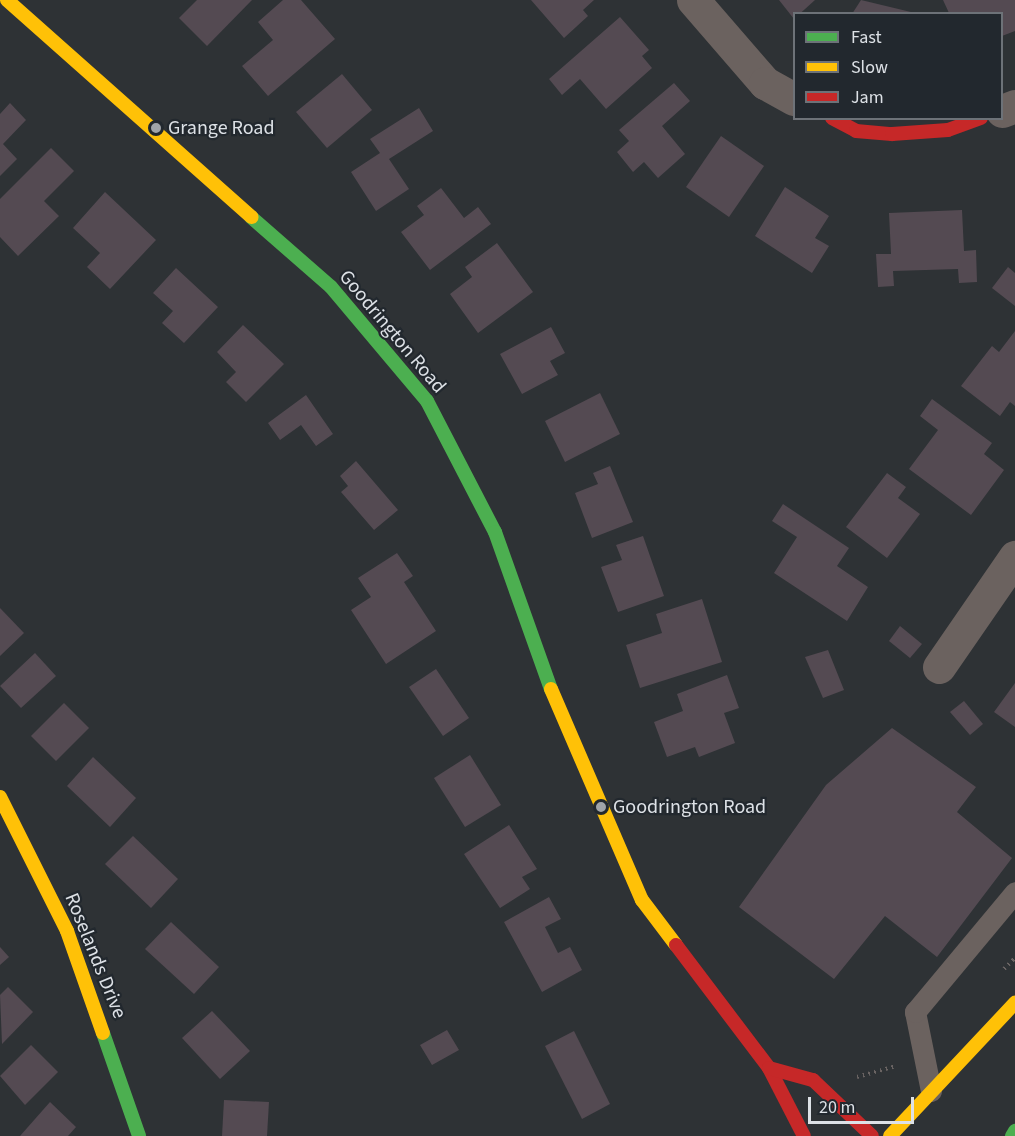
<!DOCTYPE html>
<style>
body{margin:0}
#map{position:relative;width:1015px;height:1136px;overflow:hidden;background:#2e3235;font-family:"Source Sans 3",sans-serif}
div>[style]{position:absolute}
.building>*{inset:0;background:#544a52}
.path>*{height:4px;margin-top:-2px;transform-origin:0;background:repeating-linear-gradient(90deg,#6a6463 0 1.5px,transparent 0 6px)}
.lane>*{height:21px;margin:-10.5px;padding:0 10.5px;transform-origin:10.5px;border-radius:10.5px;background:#6b625f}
.street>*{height:33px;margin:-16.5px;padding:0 16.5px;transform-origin:16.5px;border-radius:16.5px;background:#6b625f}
.fast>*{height:14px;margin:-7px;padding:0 7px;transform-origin:7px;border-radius:7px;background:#4caf50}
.slow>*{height:14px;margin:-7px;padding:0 7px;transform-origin:7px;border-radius:7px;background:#ffc107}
.jam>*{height:14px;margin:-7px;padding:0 7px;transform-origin:7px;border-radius:7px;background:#c62828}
.dots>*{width:16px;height:16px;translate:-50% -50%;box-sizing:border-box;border:3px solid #22282e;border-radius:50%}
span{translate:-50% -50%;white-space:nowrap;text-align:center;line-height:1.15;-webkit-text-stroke:4.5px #22282e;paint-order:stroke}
.poi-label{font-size:20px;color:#dde1e6}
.left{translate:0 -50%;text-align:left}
.street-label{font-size:20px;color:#dde1e6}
.legend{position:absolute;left:793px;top:12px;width:210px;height:108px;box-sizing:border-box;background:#22282e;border:2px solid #6d7278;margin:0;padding:8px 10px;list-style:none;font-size:18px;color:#dde1e6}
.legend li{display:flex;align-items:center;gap:12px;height:30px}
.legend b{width:30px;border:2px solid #6d7278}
.scale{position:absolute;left:808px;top:1097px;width:106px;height:27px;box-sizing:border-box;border:3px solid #dde1e6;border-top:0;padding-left:8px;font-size:18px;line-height:21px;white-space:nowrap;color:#dde1e6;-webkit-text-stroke:4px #22282e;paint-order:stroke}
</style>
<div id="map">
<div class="building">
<i style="clip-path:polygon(197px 0,252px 0,207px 46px,179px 18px)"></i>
<i style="clip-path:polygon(283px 0,301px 0,335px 39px,268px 96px,242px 66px,273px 40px,258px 22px)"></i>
<i style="clip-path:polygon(531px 0,594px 0,583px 10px,588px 16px,564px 38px)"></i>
<i style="clip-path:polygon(779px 0,815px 0,794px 19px)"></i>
<i style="clip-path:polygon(861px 0,915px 13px,915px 14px,852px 14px)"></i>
<i style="clip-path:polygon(943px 0,1015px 0,1015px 31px,1002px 36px,1002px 14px,949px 13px)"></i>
<i style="clip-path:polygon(620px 17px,649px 50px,642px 56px,652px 68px,606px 109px,580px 79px,562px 95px,549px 79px)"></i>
<i style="clip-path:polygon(342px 74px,372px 110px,327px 148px,296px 112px)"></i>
<i style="clip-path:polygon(674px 83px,690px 101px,662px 126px,685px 154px,658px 178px,644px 162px,633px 172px,617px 152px,629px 141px,619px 130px)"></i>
<i style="clip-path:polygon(10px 103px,26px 120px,3px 144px,17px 159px,0 176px,0 114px)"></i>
<i style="clip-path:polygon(419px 108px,433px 131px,389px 159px,409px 189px,376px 211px,351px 172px,380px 153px,370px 139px)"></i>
<i style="clip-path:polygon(721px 136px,764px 166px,729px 217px,686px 187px)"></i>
<i style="clip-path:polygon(51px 148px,74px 171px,44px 201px,59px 216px,18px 256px,0 237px,0 199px)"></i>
<i style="clip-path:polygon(785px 187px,829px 216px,815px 238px,829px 246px,812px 273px,755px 236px)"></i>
<i style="clip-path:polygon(441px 188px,464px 218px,478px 207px,491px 224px,430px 270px,401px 232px,424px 215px,417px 206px)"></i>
<i style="clip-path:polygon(105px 192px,156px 240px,110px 289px,87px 267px,100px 253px,73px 228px)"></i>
<i style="clip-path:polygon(962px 210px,964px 251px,976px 250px,977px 282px,959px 283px,958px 269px,893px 271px,894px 286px,878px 287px,876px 254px,891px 254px,889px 213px)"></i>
<i style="clip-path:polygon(497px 243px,533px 292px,478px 333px,450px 294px,472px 277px,465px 267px)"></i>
<i style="clip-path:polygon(1008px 267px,1015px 273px,1015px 306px,992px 288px)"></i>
<i style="clip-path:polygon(176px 268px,218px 307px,184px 343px,162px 323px,173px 311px,153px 293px)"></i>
<i style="clip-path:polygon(243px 325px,284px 364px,246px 402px,226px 382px,236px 372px,217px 352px)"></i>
<i style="clip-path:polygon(551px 327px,565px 353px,550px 361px,558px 375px,522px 394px,500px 354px)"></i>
<i style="clip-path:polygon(1015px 331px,1015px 406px,1010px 402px,1000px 416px,961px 386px,992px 346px,999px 352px)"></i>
<i style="clip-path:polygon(600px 393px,620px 434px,565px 462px,545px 421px)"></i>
<i style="clip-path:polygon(306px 395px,333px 434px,316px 446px,301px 425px,280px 440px,268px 423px)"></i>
<i style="clip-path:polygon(932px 399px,992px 443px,984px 454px,1004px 470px,971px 515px,909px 469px,938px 430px,920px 416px)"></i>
<i style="clip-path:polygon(356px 461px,398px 510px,374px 530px,341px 492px,348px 486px,340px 476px)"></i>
<i style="clip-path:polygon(610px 466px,633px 522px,592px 538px,575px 493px,598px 484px,593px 473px)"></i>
<i style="clip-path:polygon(887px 473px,906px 487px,898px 498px,920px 514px,887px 558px,846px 527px)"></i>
<i style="clip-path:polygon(783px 504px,849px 548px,837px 566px,868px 587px,847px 621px,774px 573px,797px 537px,772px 521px)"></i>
<i style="clip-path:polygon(643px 536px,664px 596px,618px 612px,601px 567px,622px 560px,616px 545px)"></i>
<i style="clip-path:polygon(397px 553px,413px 576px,404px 582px,436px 631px,386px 664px,351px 610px,371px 597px,358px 578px)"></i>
<i style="clip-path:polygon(702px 599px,722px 662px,640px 688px,626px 645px,662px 633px,656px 614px)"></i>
<i style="clip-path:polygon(0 608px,24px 633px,0 656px)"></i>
<i style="clip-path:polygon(900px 626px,922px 644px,910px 658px,889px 641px)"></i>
<i style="clip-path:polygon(828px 650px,844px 690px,823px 698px,805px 657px)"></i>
<i style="clip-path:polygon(35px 653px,56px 676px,21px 708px,0 686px)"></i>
<i style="clip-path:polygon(436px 669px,469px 718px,443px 736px,409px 687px)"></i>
<i style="clip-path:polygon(727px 675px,739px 708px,724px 713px,735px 743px,699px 757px,695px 747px,667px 757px,654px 722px,683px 711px,677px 694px)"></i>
<i style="clip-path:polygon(1015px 683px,1015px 727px,994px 712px)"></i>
<i style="clip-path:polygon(964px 701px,983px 724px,970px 735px,950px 712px)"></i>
<i style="clip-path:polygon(64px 703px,89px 728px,56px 761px,31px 736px)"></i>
<i style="clip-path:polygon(892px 728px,976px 787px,957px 812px,1012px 858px,937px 957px,885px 916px,834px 979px,739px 907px,826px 785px)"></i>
<i style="clip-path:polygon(470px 755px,501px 805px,465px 827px,434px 778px)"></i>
<i style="clip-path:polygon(93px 757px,136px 798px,110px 827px,67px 786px)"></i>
<i style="clip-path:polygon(509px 825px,537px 869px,522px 877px,530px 889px,500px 908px,464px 854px)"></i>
<i style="clip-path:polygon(133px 836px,178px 879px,151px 908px,105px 864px)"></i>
<i style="clip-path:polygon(549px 897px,561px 919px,545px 927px,558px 953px,570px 947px,582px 970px,542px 992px,504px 922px)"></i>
<i style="clip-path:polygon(171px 922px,219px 967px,194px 994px,145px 949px)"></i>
<i style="clip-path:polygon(0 947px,9px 957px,0 965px)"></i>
<i style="clip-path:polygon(8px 987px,33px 1012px,2px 1044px,0 995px)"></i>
<i style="clip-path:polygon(212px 1011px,250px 1051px,220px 1079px,182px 1038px)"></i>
<i style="clip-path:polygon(447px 1030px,459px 1050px,432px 1065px,420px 1045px)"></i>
<i style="clip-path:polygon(574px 1031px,610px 1104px,582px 1119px,545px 1046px)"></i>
<i style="clip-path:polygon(31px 1045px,58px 1072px,25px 1105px,0 1076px)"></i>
<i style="clip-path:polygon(224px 1100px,269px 1102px,267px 1136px,222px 1136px)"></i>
<i style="clip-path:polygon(50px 1102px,76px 1127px,68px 1136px,20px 1136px)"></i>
</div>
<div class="path">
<i style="left:1004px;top:969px;width:16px;rotate:-45deg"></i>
<i style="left:857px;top:1077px;width:41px;rotate:-15.8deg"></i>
</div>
<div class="lane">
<i style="left:931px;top:1091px;width:81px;rotate:-101.4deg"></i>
<i style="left:915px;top:1012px;width:156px;rotate:-50.2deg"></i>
</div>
<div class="street">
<i style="left:693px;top:0;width:110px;rotate:49.1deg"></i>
<i style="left:765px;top:83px;width:33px;rotate:29deg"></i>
<i style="left:1002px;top:111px;width:14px;rotate:-21deg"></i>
<i style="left:939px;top:667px;width:134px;rotate:-55.4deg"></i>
</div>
<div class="fast">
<i style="left:251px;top:217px;width:106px;rotate:41.2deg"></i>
<i style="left:331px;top:287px;width:149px;rotate:49.9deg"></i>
<i style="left:427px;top:401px;width:148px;rotate:62.6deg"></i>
<i style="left:495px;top:532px;width:167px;rotate:70.4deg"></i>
<i style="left:103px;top:1033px;width:109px;rotate:70.7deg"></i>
<i style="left:1012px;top:1136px;width:6px;rotate:-59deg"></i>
</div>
<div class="slow">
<i style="left:7px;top:0;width:327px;rotate:41.6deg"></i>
<i style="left:551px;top:689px;width:230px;rotate:66.7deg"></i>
<i style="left:642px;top:900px;width:56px;rotate:52.9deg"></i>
<i style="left:0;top:797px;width:150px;rotate:63.4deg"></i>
<i style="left:67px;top:931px;width:108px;rotate:70.6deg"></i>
<i style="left:890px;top:1136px;width:183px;rotate:-46.8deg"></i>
</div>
<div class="jam">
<i style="left:832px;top:118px;width:27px;rotate:28deg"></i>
<i style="left:856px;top:131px;width:36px;rotate:5deg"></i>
<i style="left:892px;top:134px;width:56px;rotate:-4.1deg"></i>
<i style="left:948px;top:130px;width:35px;rotate:-20deg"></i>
<i style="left:676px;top:945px;width:154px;rotate:52.9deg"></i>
<i style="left:769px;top:1068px;width:76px;rotate:62.8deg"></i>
<i style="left:769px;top:1068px;width:46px;rotate:15.3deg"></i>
<i style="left:813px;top:1080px;width:81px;rotate:43.5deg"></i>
</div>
<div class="dots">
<i style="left:156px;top:128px;background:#a0a4a8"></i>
<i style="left:601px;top:807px;background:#a0a4a8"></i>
</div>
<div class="poi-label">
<span class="left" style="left:168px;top:128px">Grange Road</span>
<span class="left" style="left:613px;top:807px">Goodrington Road</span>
</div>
<div class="street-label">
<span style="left:392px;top:332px;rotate:50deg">Goodrington Road</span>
<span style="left:95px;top:956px;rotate:68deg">Roselands Drive</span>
</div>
<ul class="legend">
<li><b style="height:8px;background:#4caf50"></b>Fast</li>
<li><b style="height:8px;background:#ffc107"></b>Slow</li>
<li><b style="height:8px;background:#c62828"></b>Jam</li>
</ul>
<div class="scale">20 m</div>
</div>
